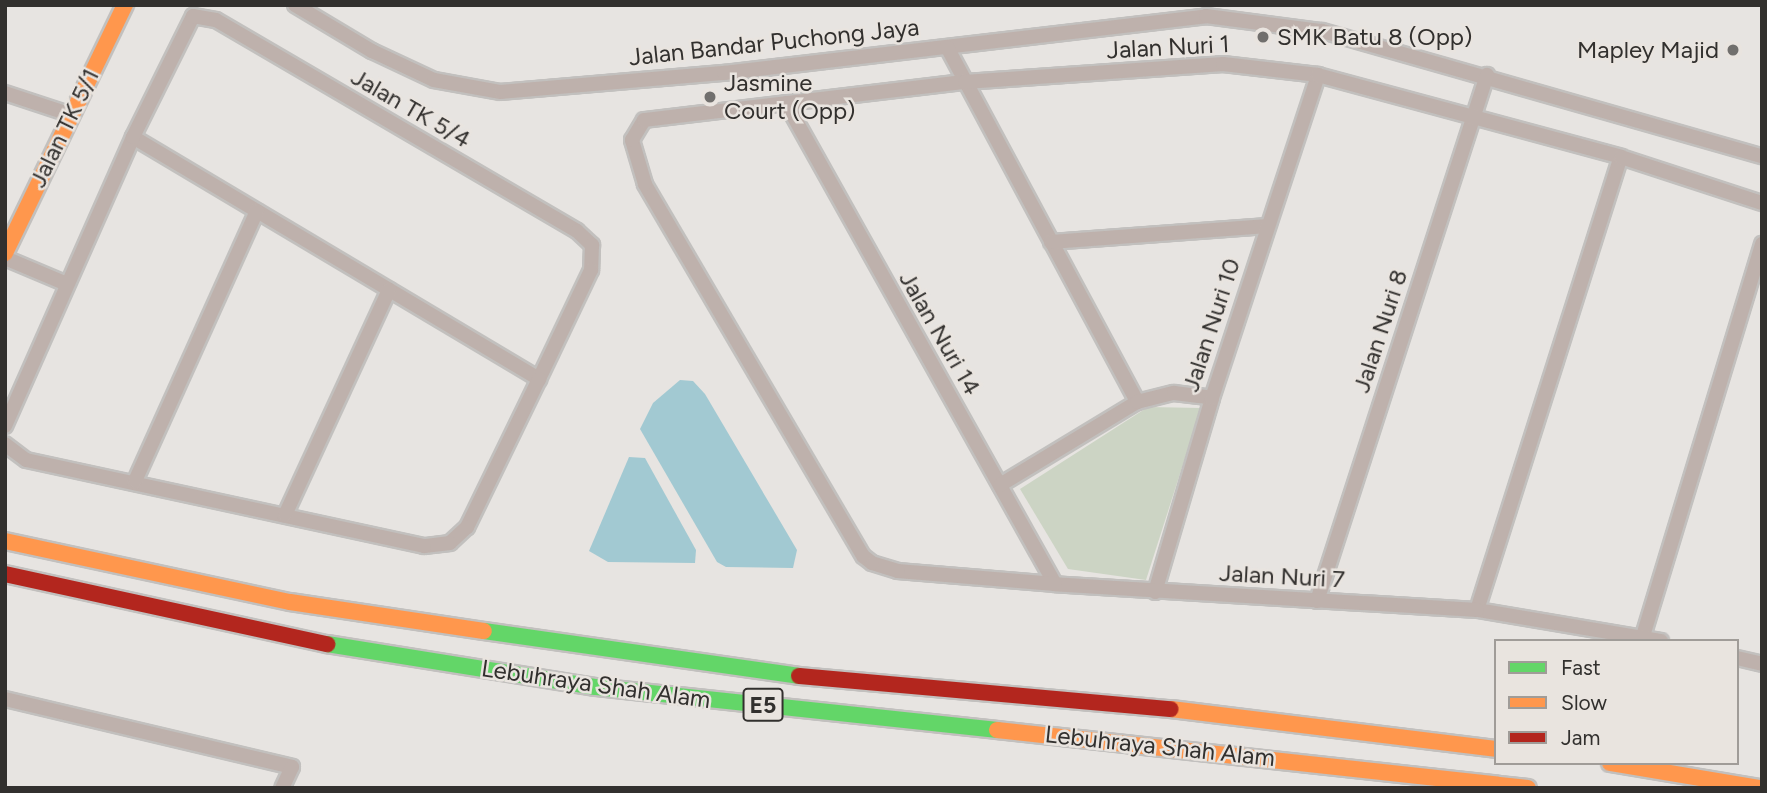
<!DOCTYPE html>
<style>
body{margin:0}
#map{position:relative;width:1767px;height:793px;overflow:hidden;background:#e7e4e1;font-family:Figtree,sans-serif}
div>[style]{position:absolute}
.green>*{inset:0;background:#ccd4c4}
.water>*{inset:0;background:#a2c9d2}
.roads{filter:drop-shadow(2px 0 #c2c0be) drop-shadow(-2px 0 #c2c0be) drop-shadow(0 2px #c2c0be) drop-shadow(0 -2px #c2c0be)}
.street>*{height:14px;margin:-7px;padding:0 7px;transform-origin:7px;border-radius:7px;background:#beb1ac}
.fast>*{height:16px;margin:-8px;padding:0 8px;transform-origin:8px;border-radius:8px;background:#63d668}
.slow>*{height:16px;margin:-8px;padding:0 8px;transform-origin:8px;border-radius:8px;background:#ff974d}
.jam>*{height:16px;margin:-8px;padding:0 8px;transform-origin:8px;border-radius:8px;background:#b3261e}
.dots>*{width:19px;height:19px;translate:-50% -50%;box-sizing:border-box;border:4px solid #e9e4df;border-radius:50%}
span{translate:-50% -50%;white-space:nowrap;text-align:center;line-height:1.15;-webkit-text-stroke:5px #e9e4df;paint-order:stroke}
.shield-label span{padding:2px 5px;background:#e9e4df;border:2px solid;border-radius:5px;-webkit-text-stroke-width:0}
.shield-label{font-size:23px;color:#32302e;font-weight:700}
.poi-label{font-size:24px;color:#32302e}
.left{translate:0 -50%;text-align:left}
.right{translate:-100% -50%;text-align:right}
.street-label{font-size:24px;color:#32302e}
.frame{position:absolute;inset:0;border:7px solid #32302e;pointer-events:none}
.legend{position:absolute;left:1494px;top:639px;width:245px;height:126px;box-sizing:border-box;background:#e9e4df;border:2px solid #a09c98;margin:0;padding:9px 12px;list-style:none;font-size:21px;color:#32302e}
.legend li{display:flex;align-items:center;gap:14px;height:35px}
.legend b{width:35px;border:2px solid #a09c98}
</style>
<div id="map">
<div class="green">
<i style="clip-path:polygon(1148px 407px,1201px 408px,1146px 580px,1068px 569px,1020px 489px)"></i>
</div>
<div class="water">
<i style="clip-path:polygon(680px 380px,693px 381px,705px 394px,797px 550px,793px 568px,726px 567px,717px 562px,640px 429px,653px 403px)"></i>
<i style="clip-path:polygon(629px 457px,645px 458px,696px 550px,695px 563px,608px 562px,589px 551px)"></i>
</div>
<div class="roads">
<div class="street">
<i style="left:295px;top:5px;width:90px;rotate:30.9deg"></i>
<i style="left:372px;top:51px;width:68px;rotate:25.1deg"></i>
<i style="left:434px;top:80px;width:68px;rotate:10.2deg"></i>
<i style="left:501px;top:92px;width:224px;rotate:-4.9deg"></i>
<i style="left:724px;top:73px;width:485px;rotate:-6.7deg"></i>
<i style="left:1206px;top:16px;width:117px;rotate:7.4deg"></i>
<i style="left:1322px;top:31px;width:457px;rotate:15.9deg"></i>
<i style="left:947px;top:47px;width:403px;rotate:61.8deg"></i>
<i style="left:5px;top:93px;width:67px;rotate:18.2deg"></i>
<i style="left:786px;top:103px;width:551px;rotate:60.78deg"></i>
<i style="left:133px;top:137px;width:473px;rotate:30.8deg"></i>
<i style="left:1051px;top:242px;width:217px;rotate:-4.2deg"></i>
<i style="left:5px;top:258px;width:67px;rotate:22.8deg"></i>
<i style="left:5px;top:426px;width:316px;rotate:-66.1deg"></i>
<i style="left:133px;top:137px;width:135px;rotate:-63.6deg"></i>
<i style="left:193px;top:16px;width:23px;rotate:10deg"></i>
<i style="left:216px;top:20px;width:418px;rotate:30.3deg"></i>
<i style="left:577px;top:231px;width:21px;rotate:43deg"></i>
<i style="left:592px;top:245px;width:25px;rotate:92deg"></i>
<i style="left:591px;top:270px;width:121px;rotate:115.5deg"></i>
<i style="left:539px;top:379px;width:165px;rotate:115.9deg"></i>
<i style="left:467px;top:527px;width:23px;rotate:137deg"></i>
<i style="left:450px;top:543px;width:26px;rotate:173deg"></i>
<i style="left:424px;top:546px;width:407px;rotate:-167.8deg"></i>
<i style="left:26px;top:460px;width:26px;rotate:-143deg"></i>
<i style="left:135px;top:481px;width:296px;rotate:-65.7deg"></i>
<i style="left:1000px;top:485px;width:160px;rotate:-31.2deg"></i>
<i style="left:1137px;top:402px;width:38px;rotate:-14deg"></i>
<i style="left:1174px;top:393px;width:38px;rotate:7deg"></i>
<i style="left:285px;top:515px;width:248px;rotate:-65.2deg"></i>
<i style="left:1155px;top:592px;width:202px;rotate:-73.6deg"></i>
<i style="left:1212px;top:398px;width:340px;rotate:-71.8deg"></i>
<i style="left:1317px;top:601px;width:553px;rotate:-72.09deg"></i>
<i style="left:1477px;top:610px;width:475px;rotate:-72.4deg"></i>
<i style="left:1643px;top:636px;width:410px;rotate:-73.1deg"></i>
<i style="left:1661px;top:641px;width:187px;rotate:-170.4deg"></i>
<i style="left:1477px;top:610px;width:423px;rotate:-176.5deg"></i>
<i style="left:1055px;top:584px;width:158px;rotate:-175.3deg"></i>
<i style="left:898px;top:571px;width:27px;rotate:-163deg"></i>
<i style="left:872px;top:563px;width:11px;rotate:-142deg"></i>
<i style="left:863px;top:556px;width:431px;rotate:-120.4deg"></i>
<i style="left:645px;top:184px;width:46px;rotate:-106.5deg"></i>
<i style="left:632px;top:140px;width:23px;rotate:-59deg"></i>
<i style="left:644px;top:120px;width:323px;rotate:-6.8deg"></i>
<i style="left:965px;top:82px;width:259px;rotate:-4deg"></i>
<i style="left:1223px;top:64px;width:96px;rotate:6.6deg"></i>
<i style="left:1318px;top:75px;width:314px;rotate:15.1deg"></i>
<i style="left:1621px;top:157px;width:148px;rotate:18.1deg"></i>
<i style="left:1737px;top:658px;width:26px;rotate:13deg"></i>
<i style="left:5px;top:699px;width:295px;rotate:13.3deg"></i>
<i style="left:292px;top:767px;width:23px;rotate:115deg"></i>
</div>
<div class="fast">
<i style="left:484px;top:631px;width:318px;rotate:8.1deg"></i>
<i style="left:327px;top:644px;width:271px;rotate:9.1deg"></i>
<i style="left:595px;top:687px;width:404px;rotate:6.1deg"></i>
</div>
<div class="slow">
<i style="left:5px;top:253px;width:276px;rotate:-64.2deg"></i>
<i style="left:5px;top:541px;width:291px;rotate:12.1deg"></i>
<i style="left:290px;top:602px;width:196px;rotate:8.5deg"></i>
<i style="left:1171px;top:709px;width:327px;rotate:7deg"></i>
<i style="left:997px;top:730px;width:534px;rotate:6.23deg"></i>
<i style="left:1610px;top:763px;width:152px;rotate:9.5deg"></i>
</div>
<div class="jam">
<i style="left:5px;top:574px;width:330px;rotate:12.3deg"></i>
<i style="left:799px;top:676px;width:373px;rotate:5.1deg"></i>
</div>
</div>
<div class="dots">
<i style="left:1263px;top:37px;background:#716f6d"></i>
<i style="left:1733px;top:50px;background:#716f6d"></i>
<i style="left:710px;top:97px;background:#716f6d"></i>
</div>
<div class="shield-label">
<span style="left:763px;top:705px">E5</span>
</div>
<div class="poi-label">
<span class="left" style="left:1277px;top:37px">SMK Batu 8 (Opp)</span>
<span class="right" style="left:1719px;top:50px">Mapley Majid</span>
<span class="left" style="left:724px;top:97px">Jasmine<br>Court (Opp)</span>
</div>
<div class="street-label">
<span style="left:774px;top:42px;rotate:-6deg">Jalan Bandar Puchong Jaya</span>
<span style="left:1168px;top:47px;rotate:-3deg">Jalan Nuri 1</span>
<span style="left:411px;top:108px;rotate:30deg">Jalan TK 5/4</span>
<span style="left:64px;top:128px;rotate:-64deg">Jalan TK 5/1</span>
<span style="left:1211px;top:325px;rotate:-72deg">Jalan Nuri 10</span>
<span style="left:1380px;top:331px;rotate:-72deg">Jalan Nuri 8</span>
<span style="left:940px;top:333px;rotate:60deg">Jalan Nuri 14</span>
<span style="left:1282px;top:576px;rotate:3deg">Jalan Nuri 7</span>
<span style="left:596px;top:684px;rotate:8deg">Lebuhraya Shah Alam</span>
<span style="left:1160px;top:746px;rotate:6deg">Lebuhraya Shah Alam</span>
</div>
<div class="frame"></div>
<ul class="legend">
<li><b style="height:9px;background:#63d668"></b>Fast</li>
<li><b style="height:9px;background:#ff974d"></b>Slow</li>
<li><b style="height:9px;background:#b3261e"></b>Jam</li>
</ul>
</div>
